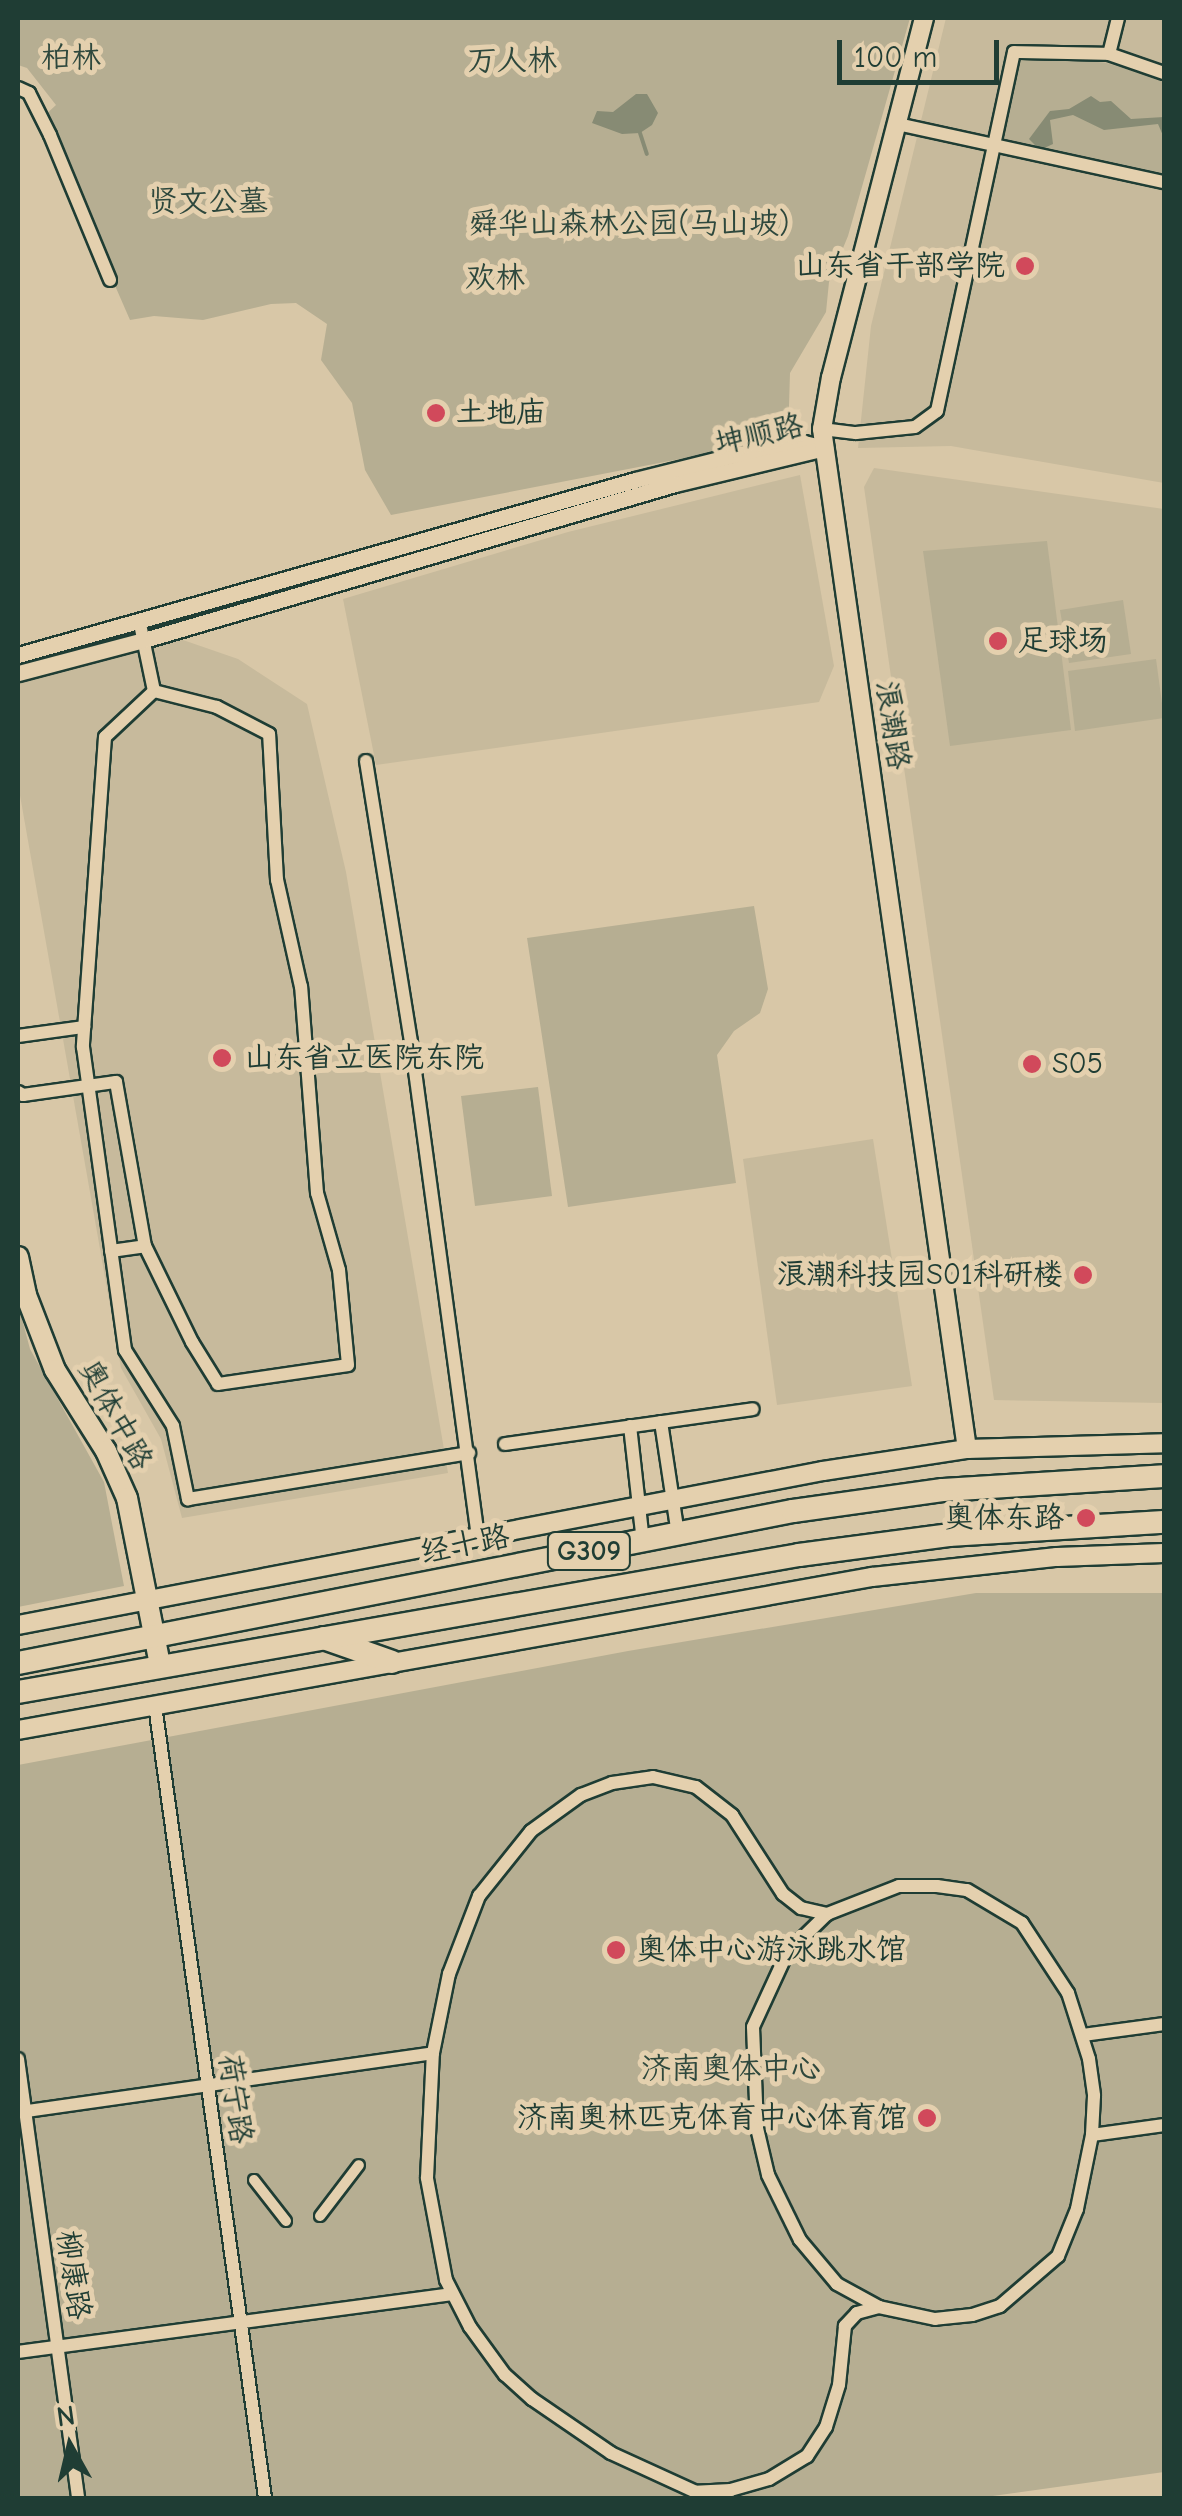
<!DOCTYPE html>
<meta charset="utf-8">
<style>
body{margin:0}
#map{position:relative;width:1182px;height:2516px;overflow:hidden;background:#d8c7a7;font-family:"Comic Neue","LXGW WenKai TC",sans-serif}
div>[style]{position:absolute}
.built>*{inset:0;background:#c7ba9c}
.green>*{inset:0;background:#b6ae92}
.water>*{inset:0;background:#878b74}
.stream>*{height:4px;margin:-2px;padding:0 2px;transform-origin:2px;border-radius:2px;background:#878b74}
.roads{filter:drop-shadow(2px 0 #1f3d34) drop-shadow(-2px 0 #1f3d34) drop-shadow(0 2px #1f3d34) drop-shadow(0 -2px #1f3d34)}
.pedestrian>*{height:10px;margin:-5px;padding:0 5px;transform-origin:5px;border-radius:5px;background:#e4d0ae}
.minor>*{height:12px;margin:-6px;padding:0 6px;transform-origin:6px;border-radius:6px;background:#e4d0ae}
.tertiary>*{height:15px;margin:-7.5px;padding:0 7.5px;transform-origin:7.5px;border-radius:7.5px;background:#e4d0ae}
.secondary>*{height:18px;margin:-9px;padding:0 9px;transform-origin:9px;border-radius:9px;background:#e4d0ae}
.primary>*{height:20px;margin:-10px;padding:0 10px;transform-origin:10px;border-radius:10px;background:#e4d0ae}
.trunk>*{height:22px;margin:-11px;padding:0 11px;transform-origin:11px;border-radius:11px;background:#e4d0ae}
.dots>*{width:28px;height:28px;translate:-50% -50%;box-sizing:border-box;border:5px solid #e4d0ae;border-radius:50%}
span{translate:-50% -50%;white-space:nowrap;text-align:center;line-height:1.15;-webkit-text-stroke:10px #e4d0ae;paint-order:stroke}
.shield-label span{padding:2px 8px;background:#e4d0ae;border:2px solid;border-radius:8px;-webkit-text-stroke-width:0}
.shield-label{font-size:28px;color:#1f3d34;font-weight:700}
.park-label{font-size:30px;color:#2e483d}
.poi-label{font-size:30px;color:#1f3d34}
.right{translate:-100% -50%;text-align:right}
.left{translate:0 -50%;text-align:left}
.street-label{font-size:30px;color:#1f3d34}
.frame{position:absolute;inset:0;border:20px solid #1f3d34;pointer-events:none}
.north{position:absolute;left:20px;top:2396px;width:100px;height:100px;-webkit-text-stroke:8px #e4d0ae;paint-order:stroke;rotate:352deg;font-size:28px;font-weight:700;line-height:40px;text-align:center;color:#1f3d34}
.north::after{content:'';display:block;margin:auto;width:35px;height:45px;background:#1f3d34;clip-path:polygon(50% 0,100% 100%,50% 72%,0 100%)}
.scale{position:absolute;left:837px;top:40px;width:162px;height:45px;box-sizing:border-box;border:5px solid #1f3d34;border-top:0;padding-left:12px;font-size:30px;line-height:35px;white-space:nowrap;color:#1f3d34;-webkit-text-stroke:8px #e4d0ae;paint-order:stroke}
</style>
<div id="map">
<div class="built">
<i style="clip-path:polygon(946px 18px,1164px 18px,1164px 483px,951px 446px,858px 448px,871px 326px)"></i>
<i style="clip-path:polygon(874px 468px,1164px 509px,1164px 1403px,994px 1400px,864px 487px)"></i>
<i style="clip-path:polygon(800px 475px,834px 666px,819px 702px,376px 765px,343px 599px,568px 532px)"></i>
<i style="clip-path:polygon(157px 631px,238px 659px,307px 704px,346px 872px,448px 1473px,182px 1518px,161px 1439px,121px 1368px,18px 784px,18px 672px)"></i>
<i style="clip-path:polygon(873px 1139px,912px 1386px,777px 1405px,743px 1159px)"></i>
</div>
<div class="green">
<i style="clip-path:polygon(18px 18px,910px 18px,848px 236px,829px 282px,826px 312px,790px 373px,788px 438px,391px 515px,365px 470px,352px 403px,321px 360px,327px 324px,296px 303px,271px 304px,203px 320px,154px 316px,130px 320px,42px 118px,56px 105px,27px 68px,18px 65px)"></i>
<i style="clip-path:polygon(1057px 57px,1106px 63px,1164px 80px,1164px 177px,997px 140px,1018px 61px)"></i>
<i style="clip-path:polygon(1047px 541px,1071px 730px,950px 746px,923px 551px)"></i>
<i style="clip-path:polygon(1123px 600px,1131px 654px,1069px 663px,1060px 610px)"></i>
<i style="clip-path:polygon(1156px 659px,1164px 718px,1075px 731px,1068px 671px)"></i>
<i style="clip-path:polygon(754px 906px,768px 989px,760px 1013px,734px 1031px,717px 1055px,736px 1183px,568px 1207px,527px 938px)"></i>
<i style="clip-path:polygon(538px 1087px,552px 1196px,475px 1206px,461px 1096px)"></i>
<i style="clip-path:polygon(18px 1304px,30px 1349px,104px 1482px,124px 1586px,18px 1607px)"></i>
<i style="clip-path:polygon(976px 1593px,1164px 1593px,1164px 2472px,978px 2498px,18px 2498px,18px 1765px,628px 1651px)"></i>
</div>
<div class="water">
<i style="clip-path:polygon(636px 94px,647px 94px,658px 113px,652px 125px,640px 133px,622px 134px,592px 123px,597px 111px,613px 112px)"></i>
<i style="clip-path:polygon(1091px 96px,1100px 102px,1111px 101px,1131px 119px,1164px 117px,1164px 138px,1158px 124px,1104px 130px,1073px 115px,1050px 120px,1053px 144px,1040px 150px,1029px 139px,1050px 111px,1069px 109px)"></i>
</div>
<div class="stream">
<i style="left:640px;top:133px;width:22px;rotate:72deg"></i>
</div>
<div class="roads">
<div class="pedestrian">
<i style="left:254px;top:2180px;width:52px;rotate:52deg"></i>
<i style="left:320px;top:2216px;width:64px;rotate:-52.6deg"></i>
</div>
<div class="minor">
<i style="left:1118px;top:18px;width:37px;rotate:104deg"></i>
<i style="left:1109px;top:54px;width:58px;rotate:19.1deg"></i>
<i style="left:18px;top:88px;width:12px;rotate:24deg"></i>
<i style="left:29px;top:93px;width:47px;rotate:63.4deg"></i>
<i style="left:50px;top:135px;width:157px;rotate:67.5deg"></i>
<i style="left:897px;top:124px;width:273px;rotate:12.3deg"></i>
<i style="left:822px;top:429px;width:34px;rotate:7deg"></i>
<i style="left:856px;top:433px;width:59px;rotate:-5.8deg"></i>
<i style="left:915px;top:427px;width:27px;rotate:-36deg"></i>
<i style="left:937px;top:411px;width:367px;rotate:-77.9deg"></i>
<i style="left:1014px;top:52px;width:95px;rotate:1.2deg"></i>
<i style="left:140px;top:624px;width:68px;rotate:78.2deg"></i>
<i style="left:154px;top:691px;width:67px;rotate:136.8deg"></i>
<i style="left:105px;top:737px;width:311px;rotate:94.1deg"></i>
<i style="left:83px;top:1047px;width:306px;rotate:82.1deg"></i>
<i style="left:125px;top:1350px;width:90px;rotate:57.7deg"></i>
<i style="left:173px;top:1426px;width:75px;rotate:78.4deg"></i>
<i style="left:188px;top:1499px;width:285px;rotate:-9.3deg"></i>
<i style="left:366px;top:761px;width:292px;rotate:80.9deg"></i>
<i style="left:412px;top:1049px;width:492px;rotate:82.3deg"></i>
<i style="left:18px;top:1036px;width:67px;rotate:-7.8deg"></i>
<i style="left:18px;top:1092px;width:6px;rotate:31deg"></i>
<i style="left:23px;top:1095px;width:94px;rotate:-8deg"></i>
<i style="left:116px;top:1082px;width:167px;rotate:80deg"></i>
<i style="left:145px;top:1246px;width:107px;rotate:63.9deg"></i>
<i style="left:192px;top:1342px;width:49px;rotate:58.2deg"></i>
<i style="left:218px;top:1384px;width:131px;rotate:-8.3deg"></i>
<i style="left:348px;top:1365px;width:95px;rotate:-95.4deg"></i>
<i style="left:339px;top:1270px;width:80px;rotate:-105.9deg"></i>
<i style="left:317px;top:1193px;width:207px;rotate:-94.4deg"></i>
<i style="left:301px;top:987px;width:110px;rotate:-102.6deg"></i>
<i style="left:277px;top:880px;width:146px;rotate:-93.1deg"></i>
<i style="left:269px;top:734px;width:59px;rotate:-152.6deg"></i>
<i style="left:217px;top:707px;width:65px;rotate:-165.7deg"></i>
<i style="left:111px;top:1251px;width:34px;rotate:-8deg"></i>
<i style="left:661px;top:1422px;width:113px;rotate:81.4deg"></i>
<i style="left:630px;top:1426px;width:116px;rotate:83.6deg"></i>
<i style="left:505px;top:1444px;width:250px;rotate:-8deg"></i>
<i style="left:155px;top:1705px;width:801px;rotate:82.1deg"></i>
<i style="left:653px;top:1777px;width:44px;rotate:13.1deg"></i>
<i style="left:696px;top:1787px;width:46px;rotate:37.9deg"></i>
<i style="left:732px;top:1815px;width:94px;rotate:57.2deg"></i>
<i style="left:783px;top:1894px;width:23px;rotate:38deg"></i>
<i style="left:801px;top:1908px;width:27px;rotate:13deg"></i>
<i style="left:827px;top:1914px;width:77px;rotate:-21.3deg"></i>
<i style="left:899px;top:1886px;width:38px"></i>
<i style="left:937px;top:1886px;width:30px;rotate:8deg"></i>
<i style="left:967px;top:1890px;width:64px;rotate:31deg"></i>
<i style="left:1022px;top:1923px;width:84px;rotate:56.7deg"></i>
<i style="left:1068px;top:1993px;width:69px;rotate:72.3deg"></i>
<i style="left:1089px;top:2059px;width:37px;rotate:82deg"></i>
<i style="left:1094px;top:2096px;width:39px;rotate:93deg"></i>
<i style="left:1092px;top:2135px;width:76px;rotate:101.5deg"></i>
<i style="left:1077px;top:2209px;width:51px;rotate:112deg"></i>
<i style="left:1058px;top:2256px;width:77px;rotate:139.2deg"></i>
<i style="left:1000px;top:2306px;width:29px;rotate:162deg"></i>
<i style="left:972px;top:2315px;width:37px;rotate:174deg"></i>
<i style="left:935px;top:2319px;width:57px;rotate:-167.9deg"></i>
<i style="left:879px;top:2307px;width:23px;rotate:165deg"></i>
<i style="left:857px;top:2313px;width:18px;rotate:133deg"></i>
<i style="left:845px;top:2326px;width:59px;rotate:95.8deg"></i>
<i style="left:839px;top:2385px;width:44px;rotate:107.2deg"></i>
<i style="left:826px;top:2427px;width:35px;rotate:123deg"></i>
<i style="left:807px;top:2456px;width:44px;rotate:148.8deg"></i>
<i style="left:769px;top:2479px;width:40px;rotate:164deg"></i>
<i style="left:731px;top:2490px;width:35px;rotate:177deg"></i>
<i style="left:696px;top:2492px;width:94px;rotate:-155.4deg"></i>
<i style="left:611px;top:2453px;width:96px;rotate:-145.6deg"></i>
<i style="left:532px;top:2399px;width:36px;rotate:-138deg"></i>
<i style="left:505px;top:2375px;width:59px;rotate:-126.1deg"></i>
<i style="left:470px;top:2327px;width:53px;rotate:-117.1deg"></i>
<i style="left:446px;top:2280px;width:104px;rotate:-100.6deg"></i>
<i style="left:427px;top:2178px;width:125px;rotate:-87.3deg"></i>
<i style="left:433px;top:2053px;width:81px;rotate:-78.6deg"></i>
<i style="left:449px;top:1974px;width:84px;rotate:-69deg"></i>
<i style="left:479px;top:1896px;width:83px;rotate:-51.3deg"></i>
<i style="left:531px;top:1831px;width:62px;rotate:-35.8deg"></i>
<i style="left:581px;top:1795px;width:33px;rotate:-21deg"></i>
<i style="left:612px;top:1783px;width:41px;rotate:-8.3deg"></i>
<i style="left:827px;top:1914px;width:56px;rotate:135.7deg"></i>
<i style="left:787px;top:1953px;width:81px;rotate:114.7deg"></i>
<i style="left:753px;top:2027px;width:101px;rotate:87.7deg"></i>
<i style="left:757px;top:2128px;width:48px;rotate:76.8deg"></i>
<i style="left:768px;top:2175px;width:72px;rotate:63.8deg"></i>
<i style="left:800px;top:2240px;width:57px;rotate:49.9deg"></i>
<i style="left:837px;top:2284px;width:48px;rotate:28.7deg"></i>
<i style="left:1083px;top:2035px;width:82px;rotate:-7.7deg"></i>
<i style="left:18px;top:2059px;width:443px;rotate:82.2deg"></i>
<i style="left:20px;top:2112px;width:417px;rotate:-8.1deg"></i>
<i style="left:1092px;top:2135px;width:73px;rotate:-7.9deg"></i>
<i style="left:18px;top:2352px;width:438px;rotate:-7.6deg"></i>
</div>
<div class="tertiary">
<i style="left:18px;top:655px;width:641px;rotate:-15.83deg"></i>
<i style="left:635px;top:480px;width:103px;rotate:-14deg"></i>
<i style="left:735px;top:455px;width:70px;rotate:-9.9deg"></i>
<i style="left:804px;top:443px;width:22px;rotate:13deg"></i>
<i style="left:825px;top:448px;width:154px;rotate:166.5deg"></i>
<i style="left:675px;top:484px;width:553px;rotate:163.63deg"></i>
<i style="left:144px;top:640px;width:130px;rotate:165.3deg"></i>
</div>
<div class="secondary">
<i style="left:924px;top:18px;width:371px;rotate:104.5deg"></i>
<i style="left:831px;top:377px;width:53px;rotate:99.8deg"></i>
<i style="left:822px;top:429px;width:1030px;rotate:81.91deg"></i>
<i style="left:18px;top:1625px;width:820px;rotate:-10.83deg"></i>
<i style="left:823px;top:1471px;width:146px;rotate:-8.7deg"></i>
<i style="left:967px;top:1449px;width:197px;rotate:-1.7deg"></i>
<i style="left:18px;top:1730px;width:868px;rotate:-10.16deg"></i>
<i style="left:872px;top:1577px;width:186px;rotate:-6.2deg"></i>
<i style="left:1057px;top:1557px;width:107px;rotate:-2.1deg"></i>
</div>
<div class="primary">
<i style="left:18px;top:1257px;width:39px;rotate:78deg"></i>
<i style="left:26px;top:1295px;width:80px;rotate:68.9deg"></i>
<i style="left:55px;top:1370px;width:96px;rotate:57.8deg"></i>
<i style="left:106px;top:1451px;width:51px;rotate:65.9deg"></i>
<i style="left:127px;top:1498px;width:170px;rotate:78.8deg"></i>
</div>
<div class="trunk">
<i style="left:324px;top:1638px;width:72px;rotate:19.4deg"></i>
<i style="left:18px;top:1663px;width:790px;rotate:-11.1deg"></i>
<i style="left:793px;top:1511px;width:151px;rotate:-8deg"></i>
<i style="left:943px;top:1490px;width:221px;rotate:-3.6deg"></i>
<i style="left:18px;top:1692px;width:793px;rotate:-9.95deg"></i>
<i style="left:799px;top:1555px;width:151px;rotate:-7.6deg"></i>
<i style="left:949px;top:1535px;width:215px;rotate:-3.5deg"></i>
</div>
</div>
<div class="dots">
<i style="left:1025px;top:266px;background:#d1495b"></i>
<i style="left:436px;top:413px;background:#d1495b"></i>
<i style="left:998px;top:641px;background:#d1495b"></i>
<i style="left:222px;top:1058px;background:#d1495b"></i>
<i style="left:1032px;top:1064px;background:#d1495b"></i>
<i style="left:1083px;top:1275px;background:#d1495b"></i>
<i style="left:1086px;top:1518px;background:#d1495b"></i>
<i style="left:616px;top:1950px;background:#d1495b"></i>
<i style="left:927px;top:2118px;background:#d1495b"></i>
</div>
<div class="shield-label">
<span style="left:589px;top:1551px">G309</span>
</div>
<div class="park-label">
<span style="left:71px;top:58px">柏林</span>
<span style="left:512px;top:61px">万人林</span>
<span style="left:208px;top:202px">贤文公墓</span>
<span style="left:629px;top:224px">舜华山森林公园(马山坡)</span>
<span style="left:495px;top:278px">欢林</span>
<span style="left:731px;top:2069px">济南奥体中心</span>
</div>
<div class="poi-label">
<span class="right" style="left:1005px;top:266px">山东省干部学院</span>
<span class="left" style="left:456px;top:413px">土地庙</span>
<span class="left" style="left:1018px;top:641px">足球场</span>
<span class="left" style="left:244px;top:1058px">山东省立医院东院</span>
<span class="left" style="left:1052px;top:1064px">S05</span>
<span class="right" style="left:1063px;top:1275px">浪潮科技园S01科研楼</span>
<span class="right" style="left:1064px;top:1518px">奥体东路</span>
<span class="left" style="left:636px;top:1950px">奥体中心游泳跳水馆</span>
<span class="right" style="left:907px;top:2118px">济南奥林匹克体育中心体育馆</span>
</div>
<div class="street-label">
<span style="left:759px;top:435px;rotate:-13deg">坤顺路</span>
<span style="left:892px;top:725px;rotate:81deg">浪潮路</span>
<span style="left:115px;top:1415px;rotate:61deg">奥体中路</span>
<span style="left:465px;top:1545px;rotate:-11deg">经十路</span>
<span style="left:235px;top:2099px;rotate:82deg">荷宁路</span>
<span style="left:73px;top:2275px;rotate:82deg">柳康路</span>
</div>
<div class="frame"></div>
<div class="north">N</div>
<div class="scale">100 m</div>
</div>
